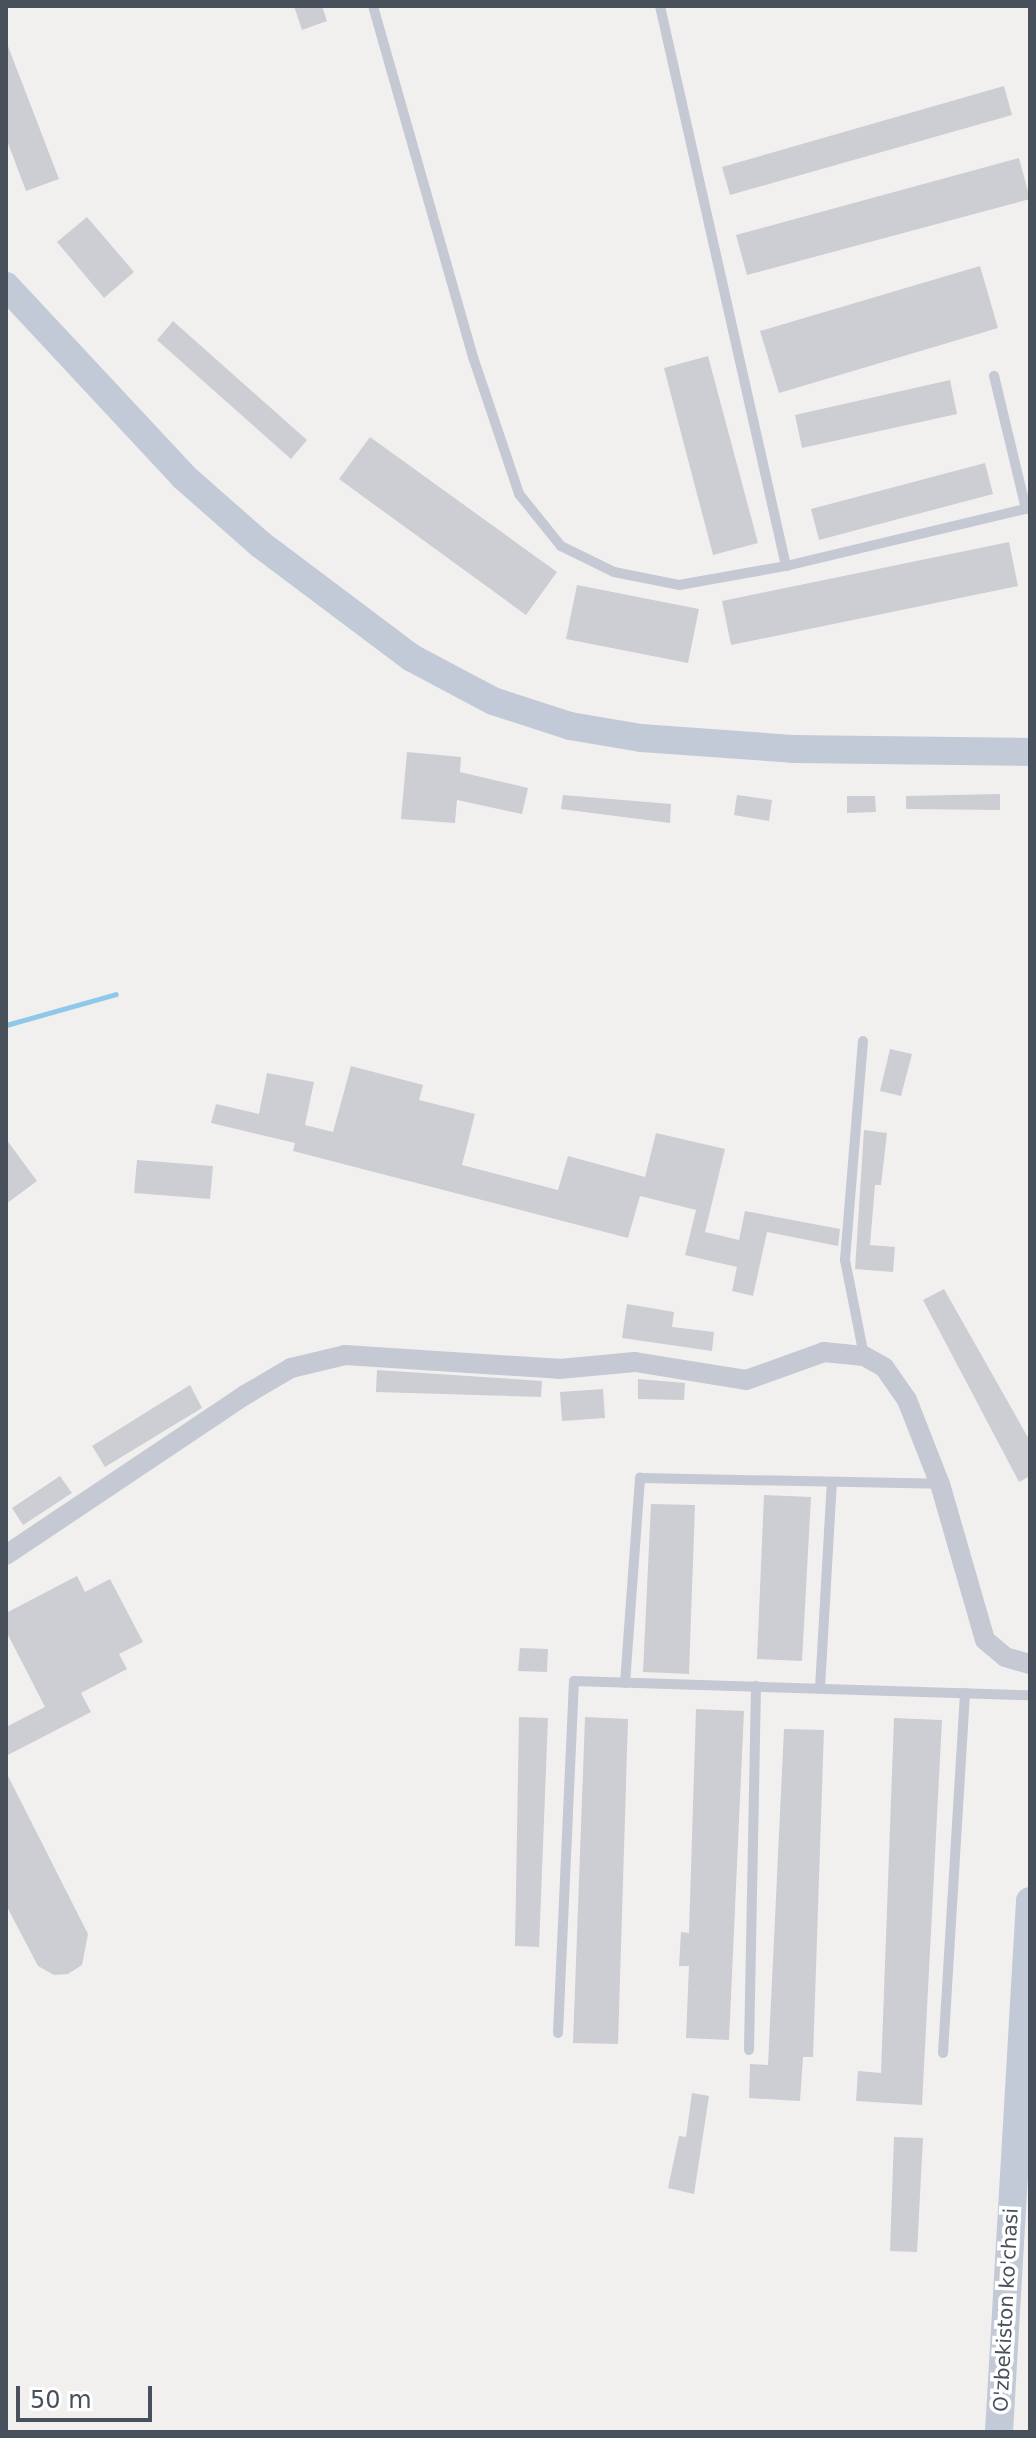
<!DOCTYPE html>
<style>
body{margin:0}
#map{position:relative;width:1036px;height:2438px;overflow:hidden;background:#f2f0ef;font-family:"DejaVu Sans",sans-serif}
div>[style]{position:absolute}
.stream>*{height:5px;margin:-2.5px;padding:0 2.5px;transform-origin:2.5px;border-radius:2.5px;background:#8fc9e9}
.building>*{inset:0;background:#ccced4}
.lane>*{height:10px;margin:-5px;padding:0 5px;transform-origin:5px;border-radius:5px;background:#c4c9d4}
.street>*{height:20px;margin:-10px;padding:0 10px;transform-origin:10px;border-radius:10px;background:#c4c9d4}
.secondary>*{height:28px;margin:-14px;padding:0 14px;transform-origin:14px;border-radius:14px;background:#c3cad7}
span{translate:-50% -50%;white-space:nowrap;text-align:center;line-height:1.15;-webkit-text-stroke:7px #fff;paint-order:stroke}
.street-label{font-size:20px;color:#48505c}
.frame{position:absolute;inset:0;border:8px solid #48505c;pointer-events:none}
.scale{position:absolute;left:16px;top:2386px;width:136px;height:36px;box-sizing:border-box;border:4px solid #48505c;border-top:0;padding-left:10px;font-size:24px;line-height:28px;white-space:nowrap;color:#48505c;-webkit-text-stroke:6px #fff;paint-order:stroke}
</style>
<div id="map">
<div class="stream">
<i style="left:6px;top:1025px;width:114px;rotate:-15.7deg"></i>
</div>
<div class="building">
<i style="clip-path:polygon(294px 6px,322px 6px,327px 21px,302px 30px)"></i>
<i style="clip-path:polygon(6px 41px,59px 179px,26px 191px,6px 138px)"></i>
<i style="clip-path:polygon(1004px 86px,1012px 115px,730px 195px,722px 167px)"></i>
<i style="clip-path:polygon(1019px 158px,1030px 199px,747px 275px,736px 235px)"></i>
<i style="clip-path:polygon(87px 217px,134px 272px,104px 298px,57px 242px)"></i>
<i style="clip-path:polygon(980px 266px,998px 328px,779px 393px,760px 331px)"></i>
<i style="clip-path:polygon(173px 321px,307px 440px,291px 459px,157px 340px)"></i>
<i style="clip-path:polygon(708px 356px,758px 543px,713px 555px,664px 368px)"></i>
<i style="clip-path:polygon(950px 380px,957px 414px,802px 448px,795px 415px)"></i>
<i style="clip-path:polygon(370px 437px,557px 572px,526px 615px,339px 479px)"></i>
<i style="clip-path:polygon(985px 463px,993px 494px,819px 540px,811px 509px)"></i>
<i style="clip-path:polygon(1009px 542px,1018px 586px,731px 645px,722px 601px)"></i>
<i style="clip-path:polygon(577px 585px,699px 609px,688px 663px,566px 639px)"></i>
<i style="clip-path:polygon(407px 752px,461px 757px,460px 772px,528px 788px,522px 814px,457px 800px,455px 823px,401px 819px)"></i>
<i style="clip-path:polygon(1000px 794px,1000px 810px,906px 809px,906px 796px)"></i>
<i style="clip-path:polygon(563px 795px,671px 804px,670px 823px,561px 809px)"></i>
<i style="clip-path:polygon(737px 795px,772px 800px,769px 821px,734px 815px)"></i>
<i style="clip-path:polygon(847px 796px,875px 796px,876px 812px,847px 813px)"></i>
<i style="clip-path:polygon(890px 1049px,912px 1054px,901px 1096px,880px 1091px)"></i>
<i style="clip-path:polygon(351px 1066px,423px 1085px,419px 1100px,475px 1114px,462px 1165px,558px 1190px,568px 1156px,645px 1177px,656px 1133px,725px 1149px,705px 1232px,739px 1240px,745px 1211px,840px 1229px,838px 1246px,767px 1232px,753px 1296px,732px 1291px,737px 1267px,685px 1255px,696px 1210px,640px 1196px,628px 1238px,293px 1151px,295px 1143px,211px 1123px,216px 1104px,259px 1114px,267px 1073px,314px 1082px,305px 1125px,333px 1132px)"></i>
<i style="clip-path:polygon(864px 1130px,887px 1133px,881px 1185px,875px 1185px,870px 1245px,895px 1247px,893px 1272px,855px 1269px)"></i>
<i style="clip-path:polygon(6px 1139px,37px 1181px,6px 1204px)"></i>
<i style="clip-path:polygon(137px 1160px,213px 1166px,210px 1199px,134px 1193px)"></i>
<i style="clip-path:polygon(944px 1289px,1030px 1441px,1030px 1476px,1019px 1482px,923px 1300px)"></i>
<i style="clip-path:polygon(627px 1304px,674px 1312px,672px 1327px,714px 1332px,712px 1351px,622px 1338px)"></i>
<i style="clip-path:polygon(377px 1370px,542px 1381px,541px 1397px,376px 1392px)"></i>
<i style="clip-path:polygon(638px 1379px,685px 1383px,684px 1400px,638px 1399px)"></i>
<i style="clip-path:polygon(190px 1385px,202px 1408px,105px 1467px,92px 1446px)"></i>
<i style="clip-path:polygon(603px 1389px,605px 1418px,562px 1421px,560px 1392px)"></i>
<i style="clip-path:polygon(60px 1476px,72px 1493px,23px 1525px,12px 1508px)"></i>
<i style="clip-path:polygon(764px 1495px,811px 1497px,802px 1661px,757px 1659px)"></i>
<i style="clip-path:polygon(651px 1504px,695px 1505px,689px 1674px,643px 1672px)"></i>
<i style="clip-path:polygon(77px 1576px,85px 1592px,110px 1579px,143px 1642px,119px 1654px,127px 1669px,81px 1693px,91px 1712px,6px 1756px,6px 1727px,45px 1707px,6px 1631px,6px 1613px)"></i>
<i style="clip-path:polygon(520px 1648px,548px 1649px,547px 1672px,518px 1671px)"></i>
<i style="clip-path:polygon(696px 1709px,744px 1711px,729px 2040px,686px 2038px,689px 1966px,679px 1966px,681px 1932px,689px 1933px)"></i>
<i style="clip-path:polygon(519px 1717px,548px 1718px,539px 1947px,515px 1946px)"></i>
<i style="clip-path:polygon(585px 1717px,628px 1719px,618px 2044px,573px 2043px)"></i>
<i style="clip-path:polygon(894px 1718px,942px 1720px,922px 2105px,856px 2101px,858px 2071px,881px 2073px)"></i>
<i style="clip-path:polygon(784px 1729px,824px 1730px,813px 2057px,803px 2057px,800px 2101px,749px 2098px,750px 2064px,768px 2065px)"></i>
<i style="clip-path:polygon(6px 1772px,88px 1934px,82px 1965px,68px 1974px,54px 1975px,38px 1966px,6px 1905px)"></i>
<i style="clip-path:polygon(692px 2093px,709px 2096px,694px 2194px,668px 2188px,679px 2136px,686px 2137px)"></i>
<i style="clip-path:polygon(894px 2137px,923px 2138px,917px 2252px,890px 2251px)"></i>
</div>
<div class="lane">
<i style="left:373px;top:6px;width:365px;rotate:74.1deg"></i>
<i style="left:473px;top:357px;width:145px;rotate:71.4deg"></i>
<i style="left:519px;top:494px;width:67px;rotate:51.1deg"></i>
<i style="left:561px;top:546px;width:59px;rotate:26.1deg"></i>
<i style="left:614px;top:572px;width:66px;rotate:11.3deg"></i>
<i style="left:679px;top:585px;width:109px;rotate:-10.1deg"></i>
<i style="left:786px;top:566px;width:247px;rotate:-13.4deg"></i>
<i style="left:1026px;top:509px;width:137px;rotate:-103.5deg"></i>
<i style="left:660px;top:6px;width:574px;rotate:77.32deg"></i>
<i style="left:863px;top:1041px;width:220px;rotate:94.7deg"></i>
<i style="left:845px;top:1260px;width:98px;rotate:78.8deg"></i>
<i style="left:625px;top:1683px;width:206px;rotate:-85.8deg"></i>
<i style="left:640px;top:1478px;width:300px;rotate:1.1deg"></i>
<i style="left:820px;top:1688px;width:206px;rotate:-86.7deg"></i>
<i style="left:558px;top:2033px;width:352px;rotate:-87.4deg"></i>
<i style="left:574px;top:1681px;width:456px;rotate:1.8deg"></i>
<i style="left:749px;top:2050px;width:364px;rotate:-88.9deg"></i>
<i style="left:943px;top:2053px;width:361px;rotate:-86.5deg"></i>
</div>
<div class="street">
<i style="left:6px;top:1555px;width:288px;rotate:-33.8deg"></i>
<i style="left:245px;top:1395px;width:53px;rotate:-30.4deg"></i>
<i style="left:291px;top:1368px;width:56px;rotate:-13.5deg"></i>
<i style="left:345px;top:1355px;width:214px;rotate:3.7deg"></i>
<i style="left:559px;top:1369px;width:76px;rotate:-5.3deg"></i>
<i style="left:635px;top:1362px;width:112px;rotate:9.2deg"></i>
<i style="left:746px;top:1380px;width:83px;rotate:-19.7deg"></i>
<i style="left:824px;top:1352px;width:40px;rotate:5.7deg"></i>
<i style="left:864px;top:1356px;width:23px;rotate:29deg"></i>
<i style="left:884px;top:1367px;width:40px;rotate:55.1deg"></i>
<i style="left:907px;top:1400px;width:90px;rotate:68.6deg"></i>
<i style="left:940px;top:1484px;width:162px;rotate:73.9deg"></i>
<i style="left:985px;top:1640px;width:26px;rotate:40deg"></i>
<i style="left:1005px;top:1657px;width:26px;rotate:16deg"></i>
</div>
<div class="secondary">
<i style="left:6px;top:286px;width:261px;rotate:47deg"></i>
<i style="left:184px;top:477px;width:101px;rotate:41.4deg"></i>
<i style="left:260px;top:544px;width:190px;rotate:36.9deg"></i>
<i style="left:412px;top:658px;width:92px;rotate:28deg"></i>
<i style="left:493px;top:701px;width:81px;rotate:18deg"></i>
<i style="left:570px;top:726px;width:72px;rotate:9.6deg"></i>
<i style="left:641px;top:738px;width:152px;rotate:4.1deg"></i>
<i style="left:793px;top:749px;width:237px;rotate:0.7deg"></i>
<i style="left:999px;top:2432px;width:532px;rotate:-86.66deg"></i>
</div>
<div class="street-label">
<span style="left:1006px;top:2310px;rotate:-87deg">O'zbekiston ko'chasi</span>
</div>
<div class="frame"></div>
<div class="scale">50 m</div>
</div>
